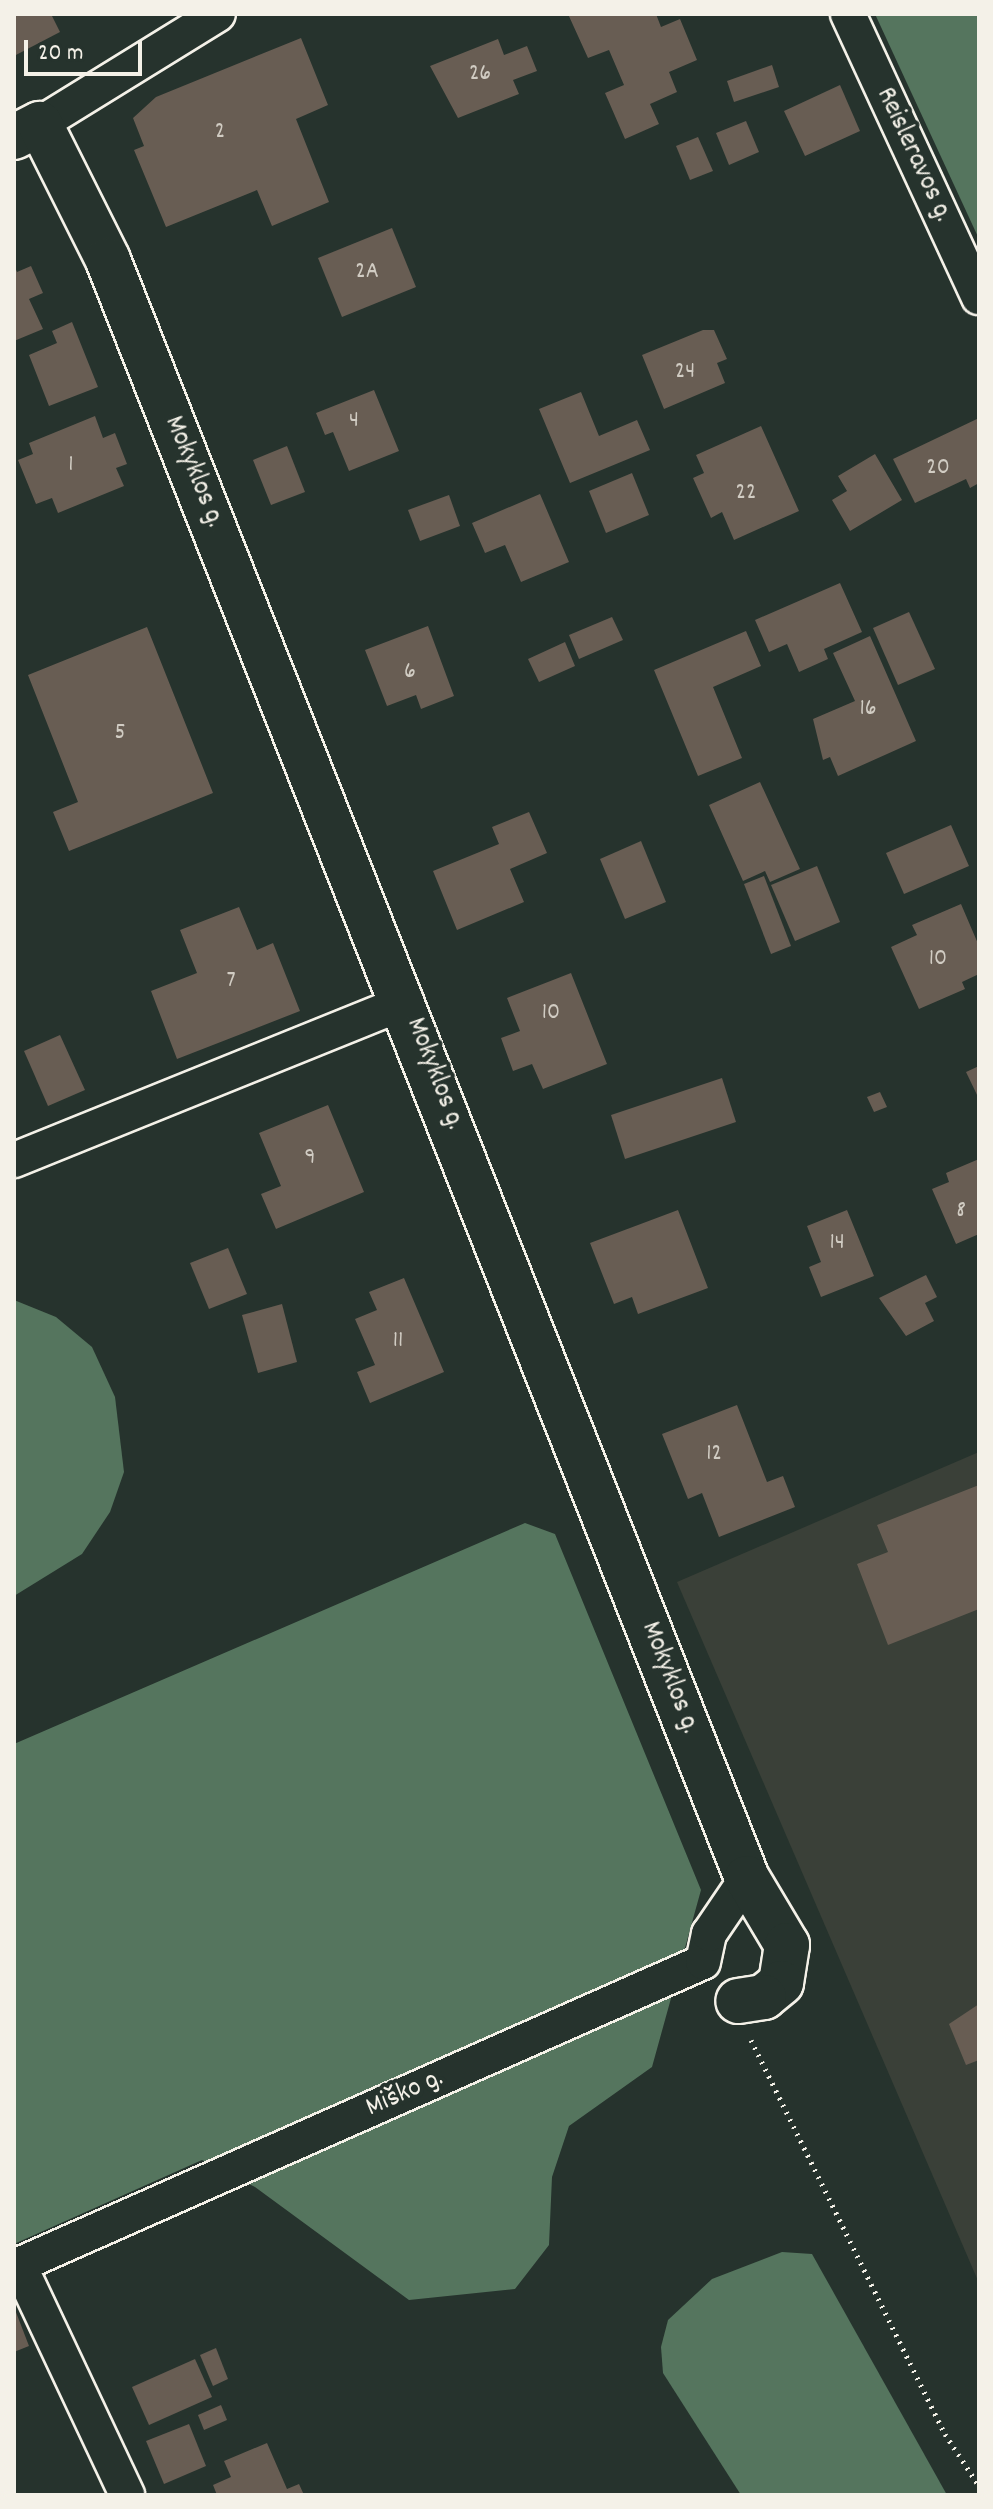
<!DOCTYPE html>
<meta charset="utf-8">
<style>
body{margin:0}
#map{position:relative;width:993px;height:2509px;overflow:hidden;background:#26332d;font-family:Dekko,sans-serif}
div>[style]{position:absolute}
.built>*{inset:0;background:#3a4038}
.green>*{inset:0;background:#55755e}
.building>*{inset:0;background:#685d53}
.path>*{height:5px;margin-top:-2.5px;transform-origin:0;background:repeating-linear-gradient(90deg,#f4f1e8 0 2px,transparent 0 8px)}
.roads{filter:drop-shadow(2px 0 #f4f1e8) drop-shadow(-2px 0 #f4f1e8) drop-shadow(0 2px #f4f1e8) drop-shadow(0 -2px #f4f1e8)}
.minor>*{height:34px;margin:-17px;padding:0 17px;transform-origin:17px;border-radius:17px;background:#26332d}
.secondary>*{height:44px;margin:-22px;padding:0 22px;transform-origin:22px;border-radius:22px;background:#26332d}
span{translate:-50% -50%;white-space:nowrap;text-align:center;line-height:1.15;-webkit-text-stroke:8px #26332d;paint-order:stroke}
.number-label{font-size:24px;color:#d1ccc3}
.number-label span{-webkit-text-stroke-width:0}
.street-label{font-size:28px;color:#f4f1e8}
.frame{position:absolute;inset:0;border:16px solid #f4f1e8;pointer-events:none}
.scale{position:absolute;left:24px;top:40px;width:118px;height:36px;box-sizing:border-box;border:4px solid #f4f1e8;border-top:0;padding-left:10px;font-size:24px;line-height:28px;white-space:nowrap;color:#f4f1e8;-webkit-text-stroke:6px #26332d;paint-order:stroke}
</style>
<div id="map">
<div class="built">
<i style="clip-path:polygon(979px 1452px,979px 2283px,677px 1582px)"></i>
</div>
<div class="green">
<i style="clip-path:polygon(875px 14px,979px 14px,979px 239px)"></i>
<i style="clip-path:polygon(14px 1300px,56px 1317px,92px 1347px,115px 1397px,124px 1472px,110px 1512px,82px 1554px,14px 1596px)"></i>
<i style="clip-path:polygon(525px 1523px,555px 1534px,701px 1890px,652px 2067px,569px 2126px,552px 2177px,549px 2245px,515px 2289px,409px 2300px,255px 2187px,202px 2160px,14px 2244px,14px 1744px)"></i>
<i style="clip-path:polygon(782px 2252px,812px 2254px,947px 2495px,741px 2495px,663px 2373px,661px 2347px,668px 2320px,712px 2279px)"></i>
</div>
<div class="building">
<i style="clip-path:polygon(14px 14px,51px 14px,60px 32px,14px 56px)"></i>
<i style="clip-path:polygon(568px 14px,656px 14px,661px 27px,680px 19px,697px 60px,669px 72px,677px 92px,650px 104px,659px 124px,625px 139px,605px 93px,624px 85px,609px 50px,588px 58px)"></i>
<i style="clip-path:polygon(301px 38px,328px 105px,296px 119px,329px 202px,272px 226px,257px 190px,166px 227px,134px 150px,144px 146px,133px 118px,156px 97px)"></i>
<i style="clip-path:polygon(498px 39px,504px 55px,527px 46px,537px 71px,513px 80px,519px 94px,458px 118px,430px 66px)"></i>
<i style="clip-path:polygon(772px 65px,779px 87px,734px 102px,727px 81px)"></i>
<i style="clip-path:polygon(840px 85px,860px 131px,805px 156px,784px 111px)"></i>
<i style="clip-path:polygon(746px 121px,759px 152px,729px 165px,716px 133px)"></i>
<i style="clip-path:polygon(698px 137px,713px 171px,690px 180px,676px 146px)"></i>
<i style="clip-path:polygon(392px 228px,416px 287px,342px 317px,318px 258px)"></i>
<i style="clip-path:polygon(14px 265px,17px 272px,31px 266px,43px 293px,29px 299px,43px 329px,14px 341px)"></i>
<i style="clip-path:polygon(72px 322px,98px 387px,49px 406px,29px 355px,57px 343px,52px 331px)"></i>
<i style="clip-path:polygon(703px 330px,714px 330px,727px 359px,717px 363px,725px 383px,664px 409px,642px 355px)"></i>
<i style="clip-path:polygon(374px 390px,399px 451px,349px 471px,333px 432px,325px 435px,316px 413px)"></i>
<i style="clip-path:polygon(581px 392px,599px 436px,637px 420px,650px 450px,570px 483px,539px 409px)"></i>
<i style="clip-path:polygon(95px 416px,103px 438px,115px 433px,127px 464px,116px 468px,124px 486px,58px 513px,52px 498px,36px 504px,18px 460px,33px 454px,29px 443px)"></i>
<i style="clip-path:polygon(979px 418px,979px 483px,970px 488px,966px 479px,915px 503px,893px 459px)"></i>
<i style="clip-path:polygon(761px 426px,799px 511px,734px 540px,722px 512px,711px 518px,693px 478px,704px 473px,696px 455px)"></i>
<i style="clip-path:polygon(287px 446px,305px 492px,271px 505px,253px 460px)"></i>
<i style="clip-path:polygon(875px 454px,902px 500px,850px 531px,832px 500px,847px 491px,838px 476px)"></i>
<i style="clip-path:polygon(632px 473px,649px 515px,606px 533px,589px 491px)"></i>
<i style="clip-path:polygon(540px 494px,569px 562px,521px 582px,505px 545px,485px 553px,472px 523px)"></i>
<i style="clip-path:polygon(449px 495px,460px 526px,420px 541px,408px 510px)"></i>
<i style="clip-path:polygon(840px 583px,862px 632px,824px 649px,828px 659px,799px 672px,787px 644px,769px 652px,755px 620px)"></i>
<i style="clip-path:polygon(909px 612px,935px 669px,898px 685px,873px 628px)"></i>
<i style="clip-path:polygon(612px 617px,623px 640px,579px 659px,569px 635px)"></i>
<i style="clip-path:polygon(428px 626px,454px 696px,421px 709px,416px 695px,387px 706px,365px 650px)"></i>
<i style="clip-path:polygon(147px 627px,213px 793px,69px 851px,53px 812px,78px 802px,28px 675px)"></i>
<i style="clip-path:polygon(746px 631px,761px 666px,713px 687px,742px 758px,698px 776px,654px 670px)"></i>
<i style="clip-path:polygon(870px 636px,916px 741px,838px 776px,830px 757px,823px 760px,813px 719px,855px 701px,833px 653px)"></i>
<i style="clip-path:polygon(565px 642px,575px 666px,539px 682px,528px 659px)"></i>
<i style="clip-path:polygon(760px 782px,800px 869px,770px 882px,765px 871px,743px 881px,709px 805px)"></i>
<i style="clip-path:polygon(529px 812px,547px 853px,510px 869px,524px 902px,457px 930px,433px 871px,499px 844px,492px 827px)"></i>
<i style="clip-path:polygon(951px 825px,969px 866px,904px 894px,886px 853px)"></i>
<i style="clip-path:polygon(641px 841px,666px 902px,625px 919px,600px 859px)"></i>
<i style="clip-path:polygon(817px 866px,840px 922px,795px 941px,771px 885px)"></i>
<i style="clip-path:polygon(764px 876px,791px 946px,771px 954px,744px 884px)"></i>
<i style="clip-path:polygon(961px 904px,979px 946px,979px 974px,962px 982px,965px 989px,919px 1009px,891px 947px,917px 935px,912px 925px)"></i>
<i style="clip-path:polygon(239px 907px,257px 950px,273px 943px,300px 1011px,177px 1059px,151px 991px,197px 973px,180px 930px)"></i>
<i style="clip-path:polygon(571px 973px,607px 1064px,543px 1089px,532px 1064px,513px 1071px,501px 1038px,520px 1031px,507px 998px)"></i>
<i style="clip-path:polygon(60px 1035px,85px 1090px,48px 1106px,24px 1051px)"></i>
<i style="clip-path:polygon(979px 1066px,979px 1099px,966px 1072px)"></i>
<i style="clip-path:polygon(722px 1078px,736px 1122px,625px 1159px,611px 1115px)"></i>
<i style="clip-path:polygon(880px 1092px,887px 1107px,874px 1112px,867px 1097px)"></i>
<i style="clip-path:polygon(328px 1105px,364px 1192px,276px 1229px,261px 1194px,281px 1186px,259px 1133px)"></i>
<i style="clip-path:polygon(979px 1159px,979px 1234px,956px 1244px,932px 1189px,949px 1182px,946px 1173px)"></i>
<i style="clip-path:polygon(678px 1210px,708px 1288px,638px 1314px,632px 1297px,614px 1304px,590px 1243px)"></i>
<i style="clip-path:polygon(847px 1210px,874px 1276px,821px 1297px,809px 1267px,821px 1262px,807px 1226px)"></i>
<i style="clip-path:polygon(228px 1248px,247px 1294px,209px 1309px,190px 1263px)"></i>
<i style="clip-path:polygon(926px 1275px,937px 1297px,925px 1303px,934px 1321px,906px 1336px,879px 1298px)"></i>
<i style="clip-path:polygon(404px 1278px,444px 1372px,370px 1403px,357px 1372px,375px 1365px,355px 1319px,377px 1310px,369px 1292px)"></i>
<i style="clip-path:polygon(282px 1304px,297px 1362px,258px 1373px,242px 1315px)"></i>
<i style="clip-path:polygon(737px 1405px,767px 1482px,783px 1476px,795px 1507px,719px 1537px,702px 1493px,688px 1499px,662px 1434px)"></i>
<i style="clip-path:polygon(979px 1485px,979px 1609px,888px 1645px,857px 1564px,888px 1552px,877px 1525px)"></i>
<i style="clip-path:polygon(979px 2004px,979px 2060px,966px 2065px,949px 2024px)"></i>
<i style="clip-path:polygon(14px 2307px,29px 2346px,14px 2352px)"></i>
<i style="clip-path:polygon(216px 2348px,228px 2379px,213px 2386px,200px 2355px)"></i>
<i style="clip-path:polygon(195px 2359px,212px 2397px,149px 2425px,132px 2387px)"></i>
<i style="clip-path:polygon(221px 2405px,227px 2420px,204px 2430px,198px 2415px)"></i>
<i style="clip-path:polygon(189px 2424px,206px 2466px,164px 2484px,146px 2441px)"></i>
<i style="clip-path:polygon(267px 2443px,287px 2489px,299px 2484px,304px 2495px,217px 2495px,213px 2485px,231px 2477px,224px 2461px)"></i>
</div>
<div class="path">
<i style="left:751px;top:2040px;width:439px;rotate:63.8deg"></i>
<i style="left:945px;top:2434px;width:62px;rotate:56.8deg"></i>
</div>
<div class="roads">
<div class="minor">
<i style="left:848px;top:14px;width:312px;rotate:65.2deg"></i>
<i style="left:40px;top:124px;width:209px;rotate:-31.7deg"></i>
<i style="left:14px;top:1160px;width:423px;rotate:-22deg"></i>
<i style="left:19px;top:2265px;width:254px;rotate:64.8deg"></i>
<i style="left:14px;top:2267px;width:753px;rotate:-23.88deg"></i>
<i style="left:703px;top:1962px;width:29px;rotate:-78deg"></i>
<i style="left:709px;top:1934px;width:68px;rotate:-55.8deg"></i>
</div>
<div class="secondary">
<i style="left:14px;top:137px;width:29px;rotate:-27deg"></i>
<i style="left:40px;top:124px;width:152px;rotate:63.4deg"></i>
<i style="left:108px;top:260px;width:1740px;rotate:68.45deg"></i>
<i style="left:747px;top:1878px;width:78px;rotate:59.2deg"></i>
<i style="left:787px;top:1945px;width:38px;rotate:99deg"></i>
<i style="left:781px;top:1983px;width:22px;rotate:141deg"></i>
<i style="left:764px;top:1997px;width:26px;rotate:171deg"></i>
</div>
</div>
<div class="number-label">
<span style="left:480px;top:75px">26</span>
<span style="left:220px;top:133px">2</span>
<span style="left:367px;top:273px">2A</span>
<span style="left:685px;top:373px">24</span>
<span style="left:354px;top:422px">4</span>
<span style="left:71px;top:466px">1</span>
<span style="left:938px;top:469px">20</span>
<span style="left:746px;top:494px">22</span>
<span style="left:410px;top:673px">6</span>
<span style="left:868px;top:710px">16</span>
<span style="left:120px;top:734px">5</span>
<span style="left:938px;top:960px">10</span>
<span style="left:231px;top:982px">7</span>
<span style="left:551px;top:1014px">10</span>
<span style="left:310px;top:1159px">9</span>
<span style="left:961px;top:1212px">8</span>
<span style="left:837px;top:1244px">14</span>
<span style="left:398px;top:1342px">11</span>
<span style="left:714px;top:1455px">12</span>
</div>
<div class="street-label">
<span style="left:913px;top:155px;rotate:65deg">Reisleravos g.</span>
<span style="left:193px;top:472px;rotate:68deg">Mokyklos g.</span>
<span style="left:434px;top:1074px;rotate:69deg">Mokyklos g.</span>
<span style="left:669px;top:1678px;rotate:69deg">Mokyklos g.</span>
<span style="left:405px;top:2094px;rotate:-24deg">Miško g.</span>
</div>
<div class="frame"></div>
<div class="scale">20 m</div>
</div>
